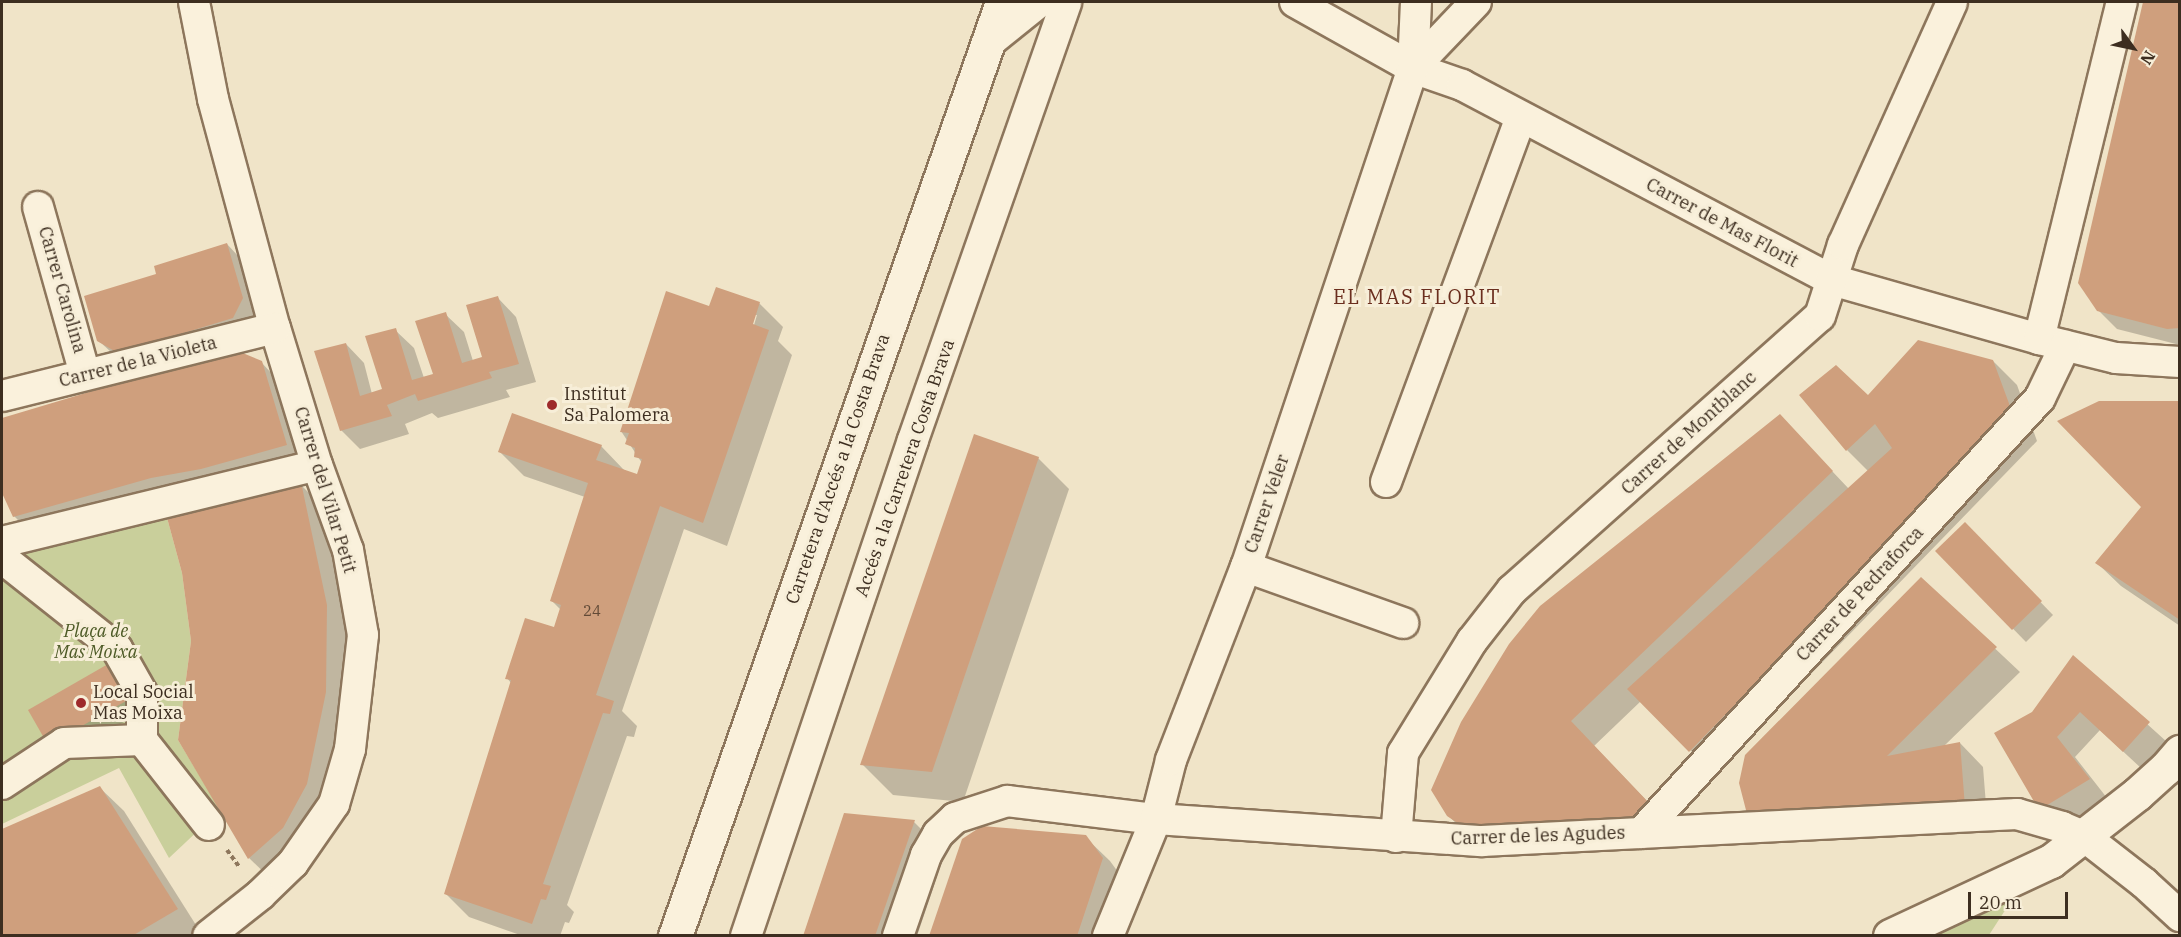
<!DOCTYPE html>
<meta charset="utf-8">
<style>
body{margin:0}
#map{position:relative;width:2181px;height:937px;overflow:hidden;background:#f0e4c8;font-family:"IBM Plex Serif",serif}
div>[style]{position:absolute}
.green>*{inset:0;background:#c9cf9b}
.shadow>*{inset:0;background:#0003}
.building>*{inset:0;background:#cf9f7d}
.path>*{height:4px;margin-top:-2px;transform-origin:0;background:repeating-linear-gradient(90deg,#8d765c 0 4.5px,transparent 0 7.5px)}
.roads{filter:drop-shadow(2px 0 #8d765c) drop-shadow(-2px 0 #8d765c) drop-shadow(0 2px #8d765c) drop-shadow(0 -2px #8d765c)}
.street>*{height:30px;margin:-15px;padding:0 15px;transform-origin:15px;border-radius:15px;background:#faf1dc}
.secondary>*{height:33px;margin:-16.5px;padding:0 16.5px;transform-origin:16.5px;border-radius:16.5px;background:#faf1dc}
.dots>*{width:16px;height:16px;translate:-50% -50%;box-sizing:border-box;border:3px solid #f7eed8;border-radius:50%}
span{translate:-50% -50%;white-space:nowrap;text-align:center;line-height:1.15;-webkit-text-stroke:6px #f7eed8;paint-order:stroke}
.number-label{font-size:15px;color:#624a37}
.number-label span{-webkit-text-stroke-width:0}
.street-label{font-size:18px;color:#3d2e20}
.poi-label{font-size:18px;color:#3d2e20}
.left{translate:0 -50%;text-align:left}
.park-label{font-size:18px;color:#4d5a26;font-style:italic}
.neighbourhood-label{font-size:20px;color:#6b2e1e;letter-spacing:1.5px}
.frame{position:absolute;inset:0;border:3px solid #3d2e20;pointer-events:none}
.north{position:absolute;left:2103px;top:18px;width:60px;height:60px;-webkit-text-stroke:4px #f7eed8;paint-order:stroke;rotate:123deg;font-size:16px;font-weight:700;line-height:24px;text-align:center;color:#3d2e20}
.north::after{content:'';display:block;margin:auto;width:21px;height:27px;background:#3d2e20;clip-path:polygon(50% 0,100% 100%,50% 72%,0 100%)}
.scale{position:absolute;left:1968px;top:892px;width:100px;height:27px;box-sizing:border-box;border:3px solid #3d2e20;border-top:0;padding-left:8px;font-size:18px;line-height:21px;white-space:nowrap;color:#3d2e20;-webkit-text-stroke:4px #f7eed8;paint-order:stroke}
</style>
<div id="map">
<div class="green">
<i style="clip-path:polygon(166px 514px,182px 573px,191px 641px,178px 740px,220px 810px,169px 858px,119px 768px,2px 824px,2px 543px)"></i>
<i style="clip-path:polygon(2030px 872px,1989px 935px,1889px 935px)"></i>
</div>
<div class="shadow">
<i style="clip-path:polygon(2144px 2px,2180px 2px,2180px 345px,2117px 329px,2098px 310px,2079px 283px)"></i>
<i style="clip-path:polygon(227px 244px,239px 257px,255px 312px,246px 330px,112px 353px,98px 340px)"></i>
<i style="clip-path:polygon(498px 298px,516px 317px,536px 382px,506px 390px,510px 397px,438px 418px,432px 413px,405px 424px,409px 434px,360px 449px,341px 430px,346px 344px,364px 363px,372px 394px,384px 390px,395px 330px,414px 348px,424px 378px,435px 375px,445px 314px,464px 332px,473px 361px,484px 358px)"></i>
<i style="clip-path:polygon(evenodd,759px 303px,783px 327px,778px 341px,792px 355px,727px 546px,684px 529px,622px 711px,637px 726px,634px 737px,627px 736px,567px 905px,574px 912px,569px 923px,565px 922px,560px 936px,523px 936px,469px 917px,445px 893px,511px 683px,507px 678px,555px 629px,561px 610px,551px 600px,585px 497px,524px 476px,500px 452px,601px 446px,624px 470px,638px 476px,642px 463px,621px 431px,710px 308px,759px 303px,754px 315px,757px 315px,752px 332px,754px 315px)"></i>
<i style="clip-path:polygon(233px 351px,261px 362px,274px 376px,299px 458px,27px 529px,14px 516px,2px 489px,2px 419px)"></i>
<i style="clip-path:polygon(1993px 361px,2017px 385px,2037px 441px,1714px 774px,1641px 701px,1594px 746px,1673px 828px,1646px 848px,1491px 852px,1472px 840px,1448px 815px,1780px 416px,1849px 489px,1868px 471px,1847px 450px,1868px 397px)"></i>
<i style="clip-path:polygon(2180px 403px,2180px 626px,2121px 586px,2097px 563px,2143px 507px)"></i>
<i style="clip-path:polygon(1038px 458px,1069px 489px,963px 802px,893px 795px,862px 764px)"></i>
<i style="clip-path:polygon(300px 484px,324px 508px,350px 630px,330px 809px,273px 881px,249px 858px)"></i>
<i style="clip-path:polygon(1965px 524px,2053px 615px,2026px 642px,1937px 551px)"></i>
<i style="clip-path:polygon(1921px 579px,2020px 672px,1944px 746px,1960px 743px,1983px 767px,1988px 830px,1772px 837px)"></i>
<i style="clip-path:polygon(2073px 657px,2167px 742px,2142px 769px,2100px 730px,2075px 757px,2107px 798px,2059px 828px,2040px 809px,2033px 713px)"></i>
<i style="clip-path:polygon(114px 662px,147px 709px,62px 757px)"></i>
<i style="clip-path:polygon(100px 788px,124px 811px,201px 933px,196px 936px,2px 936px,2px 831px)"></i>
<i style="clip-path:polygon(914px 822px,945px 853px,917px 936px,804px 936px)"></i>
<i style="clip-path:polygon(1085px 837px,1110px 861px,1126px 883px,1108px 936px,930px 936px)"></i>
</div>
<div class="building">
<i style="clip-path:polygon(2143px 2px,2180px 2px,2180px 328px,2167px 329px,2097px 311px,2078px 283px)"></i>
<i style="clip-path:polygon(227px 243px,243px 298px,233px 318px,118px 353px,97px 341px,84px 296px,156px 274px,154px 266px)"></i>
<i style="clip-path:polygon(716px 287px,760px 302px,753px 324px,769px 330px,703px 523px,660px 506px,596px 695px,614px 701px,610px 714px,603px 713px,543px 884px,551px 886px,546px 900px,541px 899px,532px 924px,444px 894px,511px 680px,505px 679px,525px 618px,554px 627px,561px 605px,550px 601px,588px 483px,498px 452px,512px 413px,602px 445px,596px 460px,637px 474px,642px 459px,634px 457px,635px 448px,625px 444px,629px 433px,620px 432px,666px 291px,709px 306px)"></i>
<i style="clip-path:polygon(498px 296px,519px 364px,489px 372px,492px 378px,418px 401px,415px 394px,387px 405px,392px 416px,340px 431px,314px 351px,346px 343px,360px 396px,382px 389px,365px 336px,396px 328px,412px 380px,433px 374px,415px 321px,446px 312px,462px 363px,482px 357px,466px 305px)"></i>
<i style="clip-path:polygon(1918px 340px,1993px 360px,2014px 417px,1689px 752px,1627px 689px,1892px 448px,1875px 424px,1846px 451px,1799px 395px,1836px 365px,1868px 395px)"></i>
<i style="clip-path:polygon(233px 349px,262px 361px,287px 445px,201px 469px,151px 478px,13px 517px,2px 493px,2px 418px)"></i>
<i style="clip-path:polygon(2099px 401px,2180px 401px,2180px 620px,2095px 563px,2141px 507px,2057px 421px)"></i>
<i style="clip-path:polygon(1780px 414px,1833px 471px,1571px 721px,1650px 804px,1622px 825px,1465px 828px,1447px 816px,1431px 790px,1461px 722px,1509px 644px,1540px 606px)"></i>
<i style="clip-path:polygon(974px 434px,1039px 457px,932px 772px,860px 765px)"></i>
<i style="clip-path:polygon(301px 482px,327px 605px,326px 692px,307px 784px,283px 828px,248px 859px,178px 740px,191px 641px,182px 573px,166px 514px)"></i>
<i style="clip-path:polygon(1965px 522px,2042px 601px,2012px 630px,1935px 551px)"></i>
<i style="clip-path:polygon(1921px 577px,1997px 647px,1887px 756px,1960px 742px,1965px 807px,1747px 814px,1739px 783px,1745px 755px)"></i>
<i style="clip-path:polygon(2073px 655px,2150px 722px,2123px 752px,2080px 712px,2057px 737px,2090px 779px,2039px 810px,1994px 733px,2032px 712px)"></i>
<i style="clip-path:polygon(115px 660px,135px 696px,48px 745px,28px 710px)"></i>
<i style="clip-path:polygon(100px 786px,178px 909px,132px 936px,2px 936px,2px 829px)"></i>
<i style="clip-path:polygon(844px 813px,915px 820px,875px 936px,803px 936px)"></i>
<i style="clip-path:polygon(982px 826px,1086px 835px,1103px 858px,1077px 936px,929px 936px,962px 839px)"></i>
</div>
<div class="path">
<i style="left:227px;top:850px;width:22px;rotate:54deg"></i>
</div>
<div class="roads">
<div class="street">
<i style="left:194px;top:2px;width:99px;rotate:78.9deg"></i>
<i style="left:213px;top:99px;width:237px;rotate:74.9deg"></i>
<i style="left:275px;top:328px;width:143px;rotate:73deg"></i>
<i style="left:317px;top:465px;width:90px;rotate:70deg"></i>
<i style="left:348px;top:550px;width:86px;rotate:80deg"></i>
<i style="left:363px;top:635px;width:115px;rotate:96.5deg"></i>
<i style="left:350px;top:749px;width:57px;rotate:106.2deg"></i>
<i style="left:334px;top:804px;width:72px;rotate:124.8deg"></i>
<i style="left:293px;top:863px;width:46px;rotate:135.9deg"></i>
<i style="left:260px;top:895px;width:66px;rotate:141.7deg"></i>
<i style="left:1295px;top:2px;width:135px;rotate:29.2deg"></i>
<i style="left:1413px;top:68px;width:52px;rotate:19.1deg"></i>
<i style="left:1462px;top:85px;width:418px;rotate:27.8deg"></i>
<i style="left:1832px;top:280px;width:215px;rotate:15.9deg"></i>
<i style="left:2039px;top:339px;width:79px;rotate:13.9deg"></i>
<i style="left:2116px;top:358px;width:64px;rotate:3.6deg"></i>
<i style="left:987px;top:44px;width:67px;rotate:-38.9deg"></i>
<i style="left:1413px;top:68px;width:91px;rotate:-46.3deg"></i>
<i style="left:38px;top:207px;width:173px;rotate:74.3deg"></i>
<i style="left:2039px;top:339px;width:347px;rotate:-76.2deg"></i>
<i style="left:2px;top:396px;width:281px;rotate:-14deg"></i>
<i style="left:1386px;top:482px;width:389px;rotate:-69.7deg"></i>
<i style="left:2px;top:542px;width:324px;rotate:-13.7deg"></i>
<i style="left:2px;top:558px;width:147px;rotate:38.4deg"></i>
<i style="left:117px;top:649px;width:51px;rotate:60.4deg"></i>
<i style="left:142px;top:693px;width:47px;rotate:90deg"></i>
<i style="left:142px;top:740px;width:108px;rotate:51.8deg"></i>
<i style="left:1246px;top:567px;width:167px;rotate:19.6deg"></i>
<i style="left:2px;top:784px;width:74px;rotate:-33.5deg"></i>
<i style="left:64px;top:743px;width:78px;rotate:-2.2deg"></i>
<i style="left:1641px;top:833px;width:590px;rotate:-47.47deg"></i>
<i style="left:2040px;top:398px;width:58px;rotate:-64.3deg"></i>
<i style="left:1396px;top:837px;width:84px;rotate:-85.2deg"></i>
<i style="left:1403px;top:753px;width:132px;rotate:-58.4deg"></i>
<i style="left:1472px;top:641px;width:65px;rotate:-51.9deg"></i>
<i style="left:1512px;top:590px;width:412px;rotate:-41.7deg"></i>
<i style="left:1820px;top:316px;width:75px;rotate:-72.1deg"></i>
<i style="left:1843px;top:245px;width:266px;rotate:-65.8deg"></i>
<i style="left:746px;top:936px;width:523px;rotate:-71.39deg"></i>
<i style="left:913px;top:440px;width:464px;rotate:-70.7deg"></i>
<i style="left:898px;top:936px;width:86px;rotate:-70.9deg"></i>
<i style="left:926px;top:855px;width:24px;rotate:-60deg"></i>
<i style="left:938px;top:834px;width:23px;rotate:-43deg"></i>
<i style="left:955px;top:818px;width:55px;rotate:-18.1deg"></i>
<i style="left:1007px;top:801px;width:150px;rotate:6.9deg"></i>
<i style="left:1156px;top:819px;width:327px;rotate:3.9deg"></i>
<i style="left:1482px;top:841px;width:536px;rotate:-2.89deg"></i>
<i style="left:2017px;top:814px;width:47px;rotate:16.1deg"></i>
<i style="left:2062px;top:827px;width:25px;rotate:23deg"></i>
<i style="left:2085px;top:837px;width:75px;rotate:37.9deg"></i>
<i style="left:2144px;top:883px;width:49px;rotate:42.5deg"></i>
<i style="left:1108px;top:936px;width:126px;rotate:-67.7deg"></i>
<i style="left:1156px;top:819px;width:61px;rotate:-75.7deg"></i>
<i style="left:1171px;top:760px;width:207px;rotate:-68.8deg"></i>
<i style="left:1246px;top:567px;width:526px;rotate:-71.5deg"></i>
<i style="left:1413px;top:68px;width:66px;rotate:-87.4deg"></i>
</div>
<div class="secondary">
<i style="left:675px;top:936px;width:990px;rotate:-70.7deg"></i>
<i style="left:1890px;top:936px;width:178px;rotate:-25deg"></i>
<i style="left:2051px;top:861px;width:109px;rotate:-37.9deg"></i>
<i style="left:2137px;top:794px;width:38px;rotate:-42deg"></i>
<i style="left:2165px;top:769px;width:23px;rotate:-49deg"></i>
</div>
</div>
<div class="dots">
<i style="left:552px;top:405px;background:#9e2a2b"></i>
<i style="left:81px;top:703px;background:#9e2a2b"></i>
</div>
<div class="number-label">
<span style="left:592px;top:611px">24</span>
</div>
<div class="street-label">
<span style="left:1722px;top:223px;rotate:28deg">Carrer de Mas Florit</span>
<span style="left:62px;top:290px;rotate:74deg">Carrer Carolina</span>
<span style="left:138px;top:362px;rotate:-14deg">Carrer de la Violeta</span>
<span style="left:1689px;top:433px;rotate:-42deg">Carrer de Montblanc</span>
<span style="left:905px;top:468px;rotate:-71deg">Accés a la Carretera Costa Brava</span>
<span style="left:838px;top:469px;rotate:-71deg">Carretera d'Accés a la Costa Brava</span>
<span style="left:325px;top:490px;rotate:73deg">Carrer del Vilar Petit</span>
<span style="left:1267px;top:504px;rotate:-71deg">Carrer Veler</span>
<span style="left:1860px;top:594px;rotate:-47deg">Carrer de Pedraforca</span>
<span style="left:1538px;top:836px;rotate:-2deg">Carrer de les Agudes</span>
</div>
<div class="poi-label">
<span class="left" style="left:564px;top:405px">Institut<br>Sa Palomera</span>
<span class="left" style="left:93px;top:703px">Local Social<br>Mas Moixa</span>
</div>
<div class="park-label">
<span style="left:96px;top:642px">Plaça de<br>Mas Moixa</span>
</div>
<div class="neighbourhood-label">
<span style="left:1417px;top:296px">EL MAS FLORIT</span>
</div>
<div class="frame"></div>
<div class="north">N</div>
<div class="scale">20 m</div>
</div>
